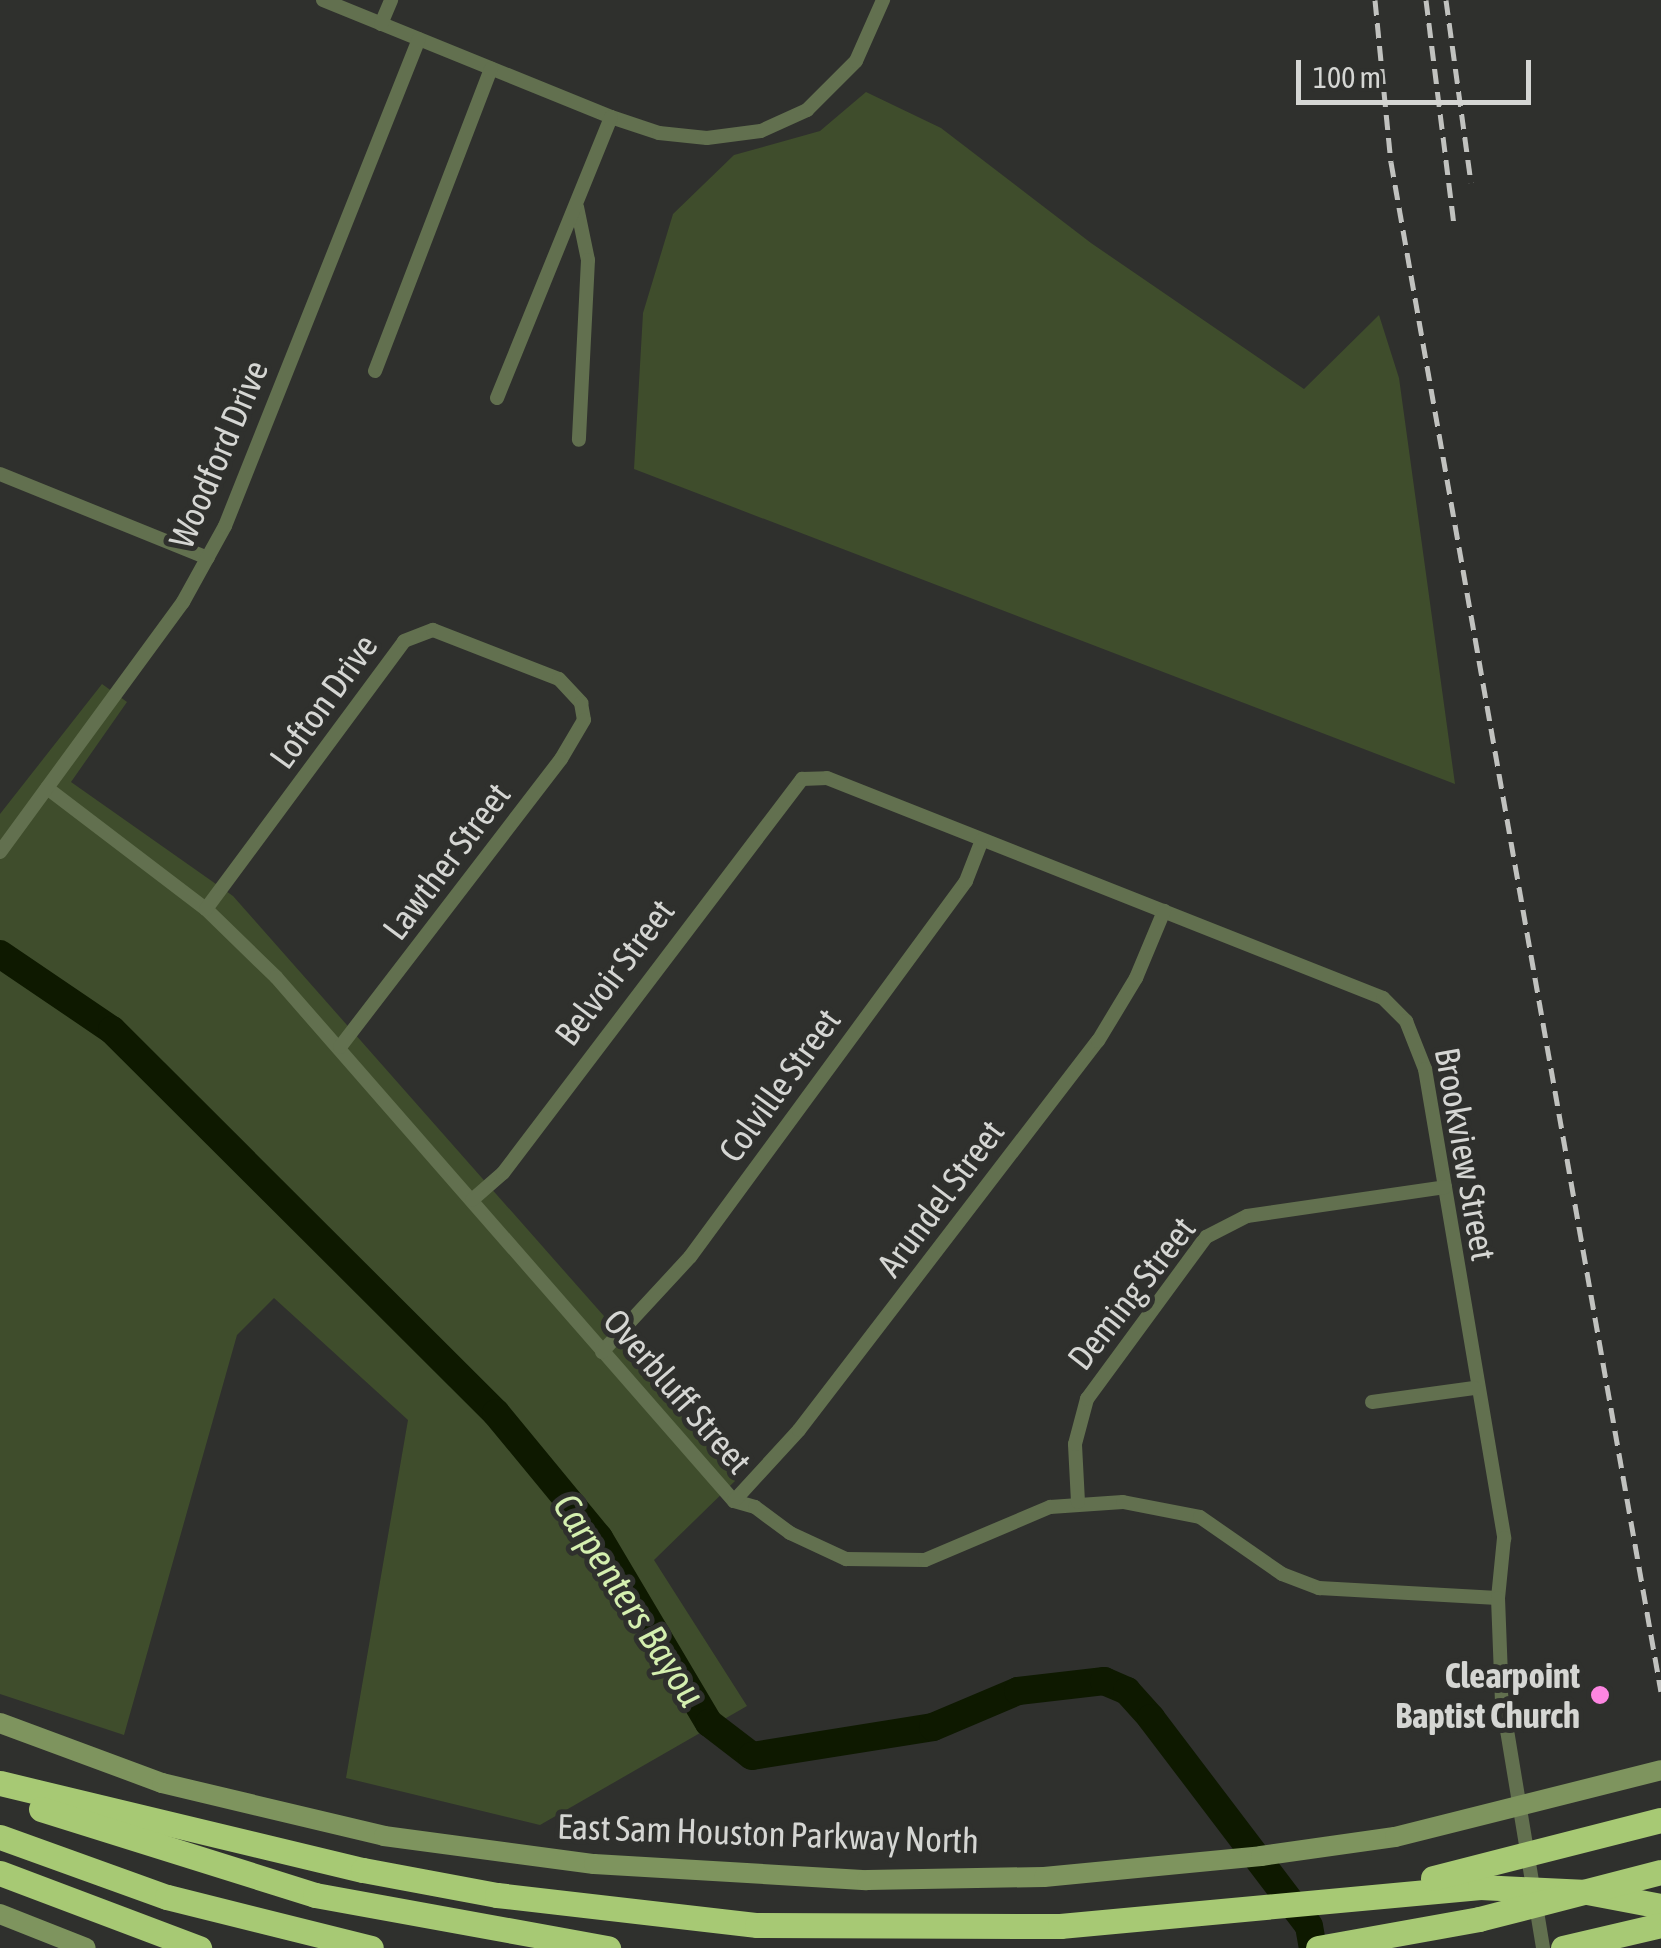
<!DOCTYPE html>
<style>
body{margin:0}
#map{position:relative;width:1661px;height:1948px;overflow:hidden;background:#2f302d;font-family:"Asap Condensed",sans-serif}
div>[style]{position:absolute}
.green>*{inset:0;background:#3f4d2c}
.river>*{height:28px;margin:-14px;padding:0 14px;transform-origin:14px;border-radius:14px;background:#0e1900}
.minor>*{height:14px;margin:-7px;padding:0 7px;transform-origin:7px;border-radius:7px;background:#62704f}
.secondary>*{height:20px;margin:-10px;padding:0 10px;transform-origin:10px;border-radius:10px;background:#7e945e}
.motorway>*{height:25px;margin:-12.5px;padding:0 12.5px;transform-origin:12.5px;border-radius:12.5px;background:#a7c974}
.rail>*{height:5px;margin-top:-2.5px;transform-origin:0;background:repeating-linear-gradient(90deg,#c1c2bf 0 15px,transparent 0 23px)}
.dots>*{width:28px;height:28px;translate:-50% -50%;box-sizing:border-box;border:5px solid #2f302d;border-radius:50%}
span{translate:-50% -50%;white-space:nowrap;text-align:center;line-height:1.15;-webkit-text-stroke:10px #2f302d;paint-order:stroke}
.street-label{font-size:35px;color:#d5d6d3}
.poi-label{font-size:35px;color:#d5d6d3;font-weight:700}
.right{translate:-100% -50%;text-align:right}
.water-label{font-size:38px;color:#d4efaf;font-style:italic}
.scale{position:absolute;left:1296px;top:60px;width:235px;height:45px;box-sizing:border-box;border:5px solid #d5d6d3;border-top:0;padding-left:12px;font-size:30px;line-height:35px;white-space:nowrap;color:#d5d6d3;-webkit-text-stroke:8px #2f302d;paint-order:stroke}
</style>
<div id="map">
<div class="green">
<i style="clip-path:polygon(866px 92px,941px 128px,1091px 243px,1304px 389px,1379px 315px,1399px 378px,1455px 784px,634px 469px,643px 313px,673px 214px,734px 155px,820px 131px)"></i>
<i style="clip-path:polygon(102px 684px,127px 702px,71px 782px,233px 896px,664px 1384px,735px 1481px,654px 1560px,747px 1706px,540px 1825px,346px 1778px,408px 1420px,274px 1298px,237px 1335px,124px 1735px,0 1694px,0 814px)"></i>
</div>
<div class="river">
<i style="left:0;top:954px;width:135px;rotate:34.2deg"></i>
<i style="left:112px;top:1030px;width:542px;rotate:44.93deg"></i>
<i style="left:496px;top:1413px;width:162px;rotate:50.5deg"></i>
<i style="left:599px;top:1538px;width:215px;rotate:59.3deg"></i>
<i style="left:709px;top:1723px;width:54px;rotate:37.5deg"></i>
<i style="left:752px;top:1756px;width:183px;rotate:-9.1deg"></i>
<i style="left:933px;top:1727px;width:92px;rotate:-23deg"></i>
<i style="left:1018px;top:1691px;width:87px;rotate:-6.6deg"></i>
<i style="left:1104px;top:1681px;width:25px;rotate:23deg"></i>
<i style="left:1127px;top:1691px;width:36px;rotate:48deg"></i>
<i style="left:1151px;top:1718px;width:261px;rotate:52.8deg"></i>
<i style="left:1309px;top:1926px;width:22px;rotate:80deg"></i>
</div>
<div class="minor">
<i style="left:323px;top:0;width:311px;rotate:22.1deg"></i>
<i style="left:611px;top:117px;width:51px;rotate:18.4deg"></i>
<i style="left:659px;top:133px;width:48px;rotate:5.9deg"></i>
<i style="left:707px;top:138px;width:54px;rotate:-7.4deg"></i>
<i style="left:761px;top:131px;width:51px;rotate:-24.5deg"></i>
<i style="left:807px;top:110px;width:69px;rotate:-45deg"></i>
<i style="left:856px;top:61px;width:67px;rotate:-66.1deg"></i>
<i style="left:381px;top:24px;width:26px;rotate:-67deg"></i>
<i style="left:577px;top:207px;width:54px;rotate:78.3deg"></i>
<i style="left:588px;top:260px;width:180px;rotate:92.9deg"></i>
<i style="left:375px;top:371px;width:324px;rotate:-69deg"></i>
<i style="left:497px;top:398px;width:303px;rotate:-67.9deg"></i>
<i style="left:0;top:474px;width:224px;rotate:22deg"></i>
<i style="left:47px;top:788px;width:200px;rotate:37.3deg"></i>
<i style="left:206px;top:909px;width:98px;rotate:44.2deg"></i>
<i style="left:276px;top:977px;width:696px;rotate:48.85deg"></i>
<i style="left:734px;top:1501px;width:22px;rotate:16deg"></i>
<i style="left:755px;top:1507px;width:44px;rotate:36.6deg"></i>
<i style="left:790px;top:1533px;width:62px;rotate:24.9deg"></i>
<i style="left:846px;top:1559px;width:79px;rotate:0.7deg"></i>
<i style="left:925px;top:1560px;width:136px;rotate:-23deg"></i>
<i style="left:1050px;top:1507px;width:73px;rotate:-3.9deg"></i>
<i style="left:1123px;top:1502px;width:78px;rotate:11deg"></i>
<i style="left:1200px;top:1517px;width:100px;rotate:34.8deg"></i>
<i style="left:1282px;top:1574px;width:40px;rotate:21deg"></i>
<i style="left:1319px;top:1588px;width:179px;rotate:3.2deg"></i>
<i style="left:0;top:852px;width:310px;rotate:-53.8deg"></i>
<i style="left:183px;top:602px;width:87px;rotate:-61.1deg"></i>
<i style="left:225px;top:526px;width:524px;rotate:-68.28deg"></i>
<i style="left:206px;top:909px;width:333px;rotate:-53.5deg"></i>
<i style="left:404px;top:641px;width:31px;rotate:-21deg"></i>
<i style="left:433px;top:630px;width:135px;rotate:21.3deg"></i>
<i style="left:559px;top:679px;width:33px;rotate:47deg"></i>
<i style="left:581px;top:703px;width:17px;rotate:80deg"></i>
<i style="left:584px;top:720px;width:45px;rotate:120.5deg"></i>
<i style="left:561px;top:759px;width:363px;rotate:127.5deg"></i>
<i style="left:472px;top:1200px;width:41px;rotate:-41.1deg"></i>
<i style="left:503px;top:1173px;width:495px;rotate:-52.8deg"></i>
<i style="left:802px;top:779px;width:25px;rotate:-2deg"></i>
<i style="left:827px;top:778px;width:598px;rotate:21.59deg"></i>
<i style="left:1383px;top:998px;width:33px;rotate:45deg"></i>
<i style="left:1406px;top:1021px;width:52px;rotate:68.4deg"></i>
<i style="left:1425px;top:1069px;width:476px;rotate:80.4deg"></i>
<i style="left:1504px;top:1538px;width:60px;rotate:95.7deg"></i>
<i style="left:1498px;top:1598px;width:102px;rotate:87.8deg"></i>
<i style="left:1502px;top:1700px;width:251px;rotate:80.6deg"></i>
<i style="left:602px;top:1352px;width:129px;rotate:-47.2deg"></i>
<i style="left:690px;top:1257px;width:466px;rotate:-53.7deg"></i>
<i style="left:966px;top:881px;width:44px;rotate:-68.7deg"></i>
<i style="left:1372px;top:1402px;width:103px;rotate:-7.8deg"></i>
<i style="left:734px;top:1501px;width:96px;rotate:-47.5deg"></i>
<i style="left:799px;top:1430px;width:491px;rotate:-52.5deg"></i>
<i style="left:1098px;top:1041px;width:74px;rotate:-58.9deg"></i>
<i style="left:1136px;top:978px;width:73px;rotate:-67.3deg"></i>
<i style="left:1078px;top:1502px;width:58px;rotate:-93deg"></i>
<i style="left:1075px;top:1444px;width:47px;rotate:-75.1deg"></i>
<i style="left:1087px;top:1399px;width:201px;rotate:-53.7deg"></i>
<i style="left:1206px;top:1237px;width:46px;rotate:-27.1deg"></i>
<i style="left:1247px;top:1216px;width:200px;rotate:-8.3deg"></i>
</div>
<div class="secondary">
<i style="left:0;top:1723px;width:173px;rotate:20.3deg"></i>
<i style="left:162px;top:1783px;width:228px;rotate:13.4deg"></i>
<i style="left:384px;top:1836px;width:212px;rotate:7.6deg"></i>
<i style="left:594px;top:1864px;width:273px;rotate:3.4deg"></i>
<i style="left:867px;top:1880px;width:177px;rotate:-1deg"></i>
<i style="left:1044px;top:1877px;width:218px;rotate:-5.5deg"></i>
<i style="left:1261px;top:1856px;width:135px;rotate:-8.1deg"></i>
<i style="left:1395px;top:1837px;width:274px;rotate:-14.1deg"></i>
<i style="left:0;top:1914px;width:92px;rotate:21.6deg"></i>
</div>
<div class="motorway">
<i style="left:0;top:1783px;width:373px;rotate:13.5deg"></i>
<i style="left:363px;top:1870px;width:136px;rotate:10.6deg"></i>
<i style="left:497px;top:1895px;width:262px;rotate:6.6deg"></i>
<i style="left:757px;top:1925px;width:303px;rotate:0.2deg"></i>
<i style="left:1060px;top:1926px;width:422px;rotate:-5.3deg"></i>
<i style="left:1480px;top:1887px;width:107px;rotate:2.7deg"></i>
<i style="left:1587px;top:1892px;width:75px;rotate:10.7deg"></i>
<i style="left:41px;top:1809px;width:287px;rotate:17.4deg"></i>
<i style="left:315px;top:1895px;width:298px;rotate:10.3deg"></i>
<i style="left:0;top:1837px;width:177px;rotate:19.8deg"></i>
<i style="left:167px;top:1897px;width:210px;rotate:14deg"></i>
<i style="left:0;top:1873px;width:213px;rotate:20.7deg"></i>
<i style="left:1433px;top:1878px;width:235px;rotate:-14.3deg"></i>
<i style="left:1318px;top:1948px;width:164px;rotate:-10.2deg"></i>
<i style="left:1479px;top:1919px;width:188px;rotate:-14.5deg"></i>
<i style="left:1563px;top:1948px;width:101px;rotate:-13.2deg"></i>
</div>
<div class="rail">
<i style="left:1375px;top:0;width:163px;rotate:84.4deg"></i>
<i style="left:1391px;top:162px;width:1553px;rotate:79.99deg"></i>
<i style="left:1426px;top:0;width:228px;rotate:82.9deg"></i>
<i style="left:1446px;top:0;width:184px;rotate:82.2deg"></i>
</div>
<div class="dots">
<i style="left:1600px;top:1695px;background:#fd86e1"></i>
</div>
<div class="street-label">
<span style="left:218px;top:454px;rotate:-67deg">Woodford Drive</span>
<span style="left:323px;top:701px;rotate:-54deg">Lofton Drive</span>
<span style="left:446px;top:861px;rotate:-53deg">Lawther Street</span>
<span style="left:614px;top:972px;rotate:-53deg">Belvoir Street</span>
<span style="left:779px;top:1085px;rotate:-54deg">Colville Street</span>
<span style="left:1466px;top:1154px;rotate:80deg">Brookview Street</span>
<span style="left:940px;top:1198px;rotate:-53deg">Arundel Street</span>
<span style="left:1131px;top:1293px;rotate:-52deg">Deming Street</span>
<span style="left:678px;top:1391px;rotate:49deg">Overbluff Street</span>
<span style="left:768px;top:1833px;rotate:2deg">East Sam Houston Parkway North</span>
</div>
<div class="poi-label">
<span class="right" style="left:1580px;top:1695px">Clearpoint<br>Baptist Church</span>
</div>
<div class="water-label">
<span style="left:629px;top:1600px;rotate:57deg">Carpenters Bayou</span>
</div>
<div class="scale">100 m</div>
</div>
